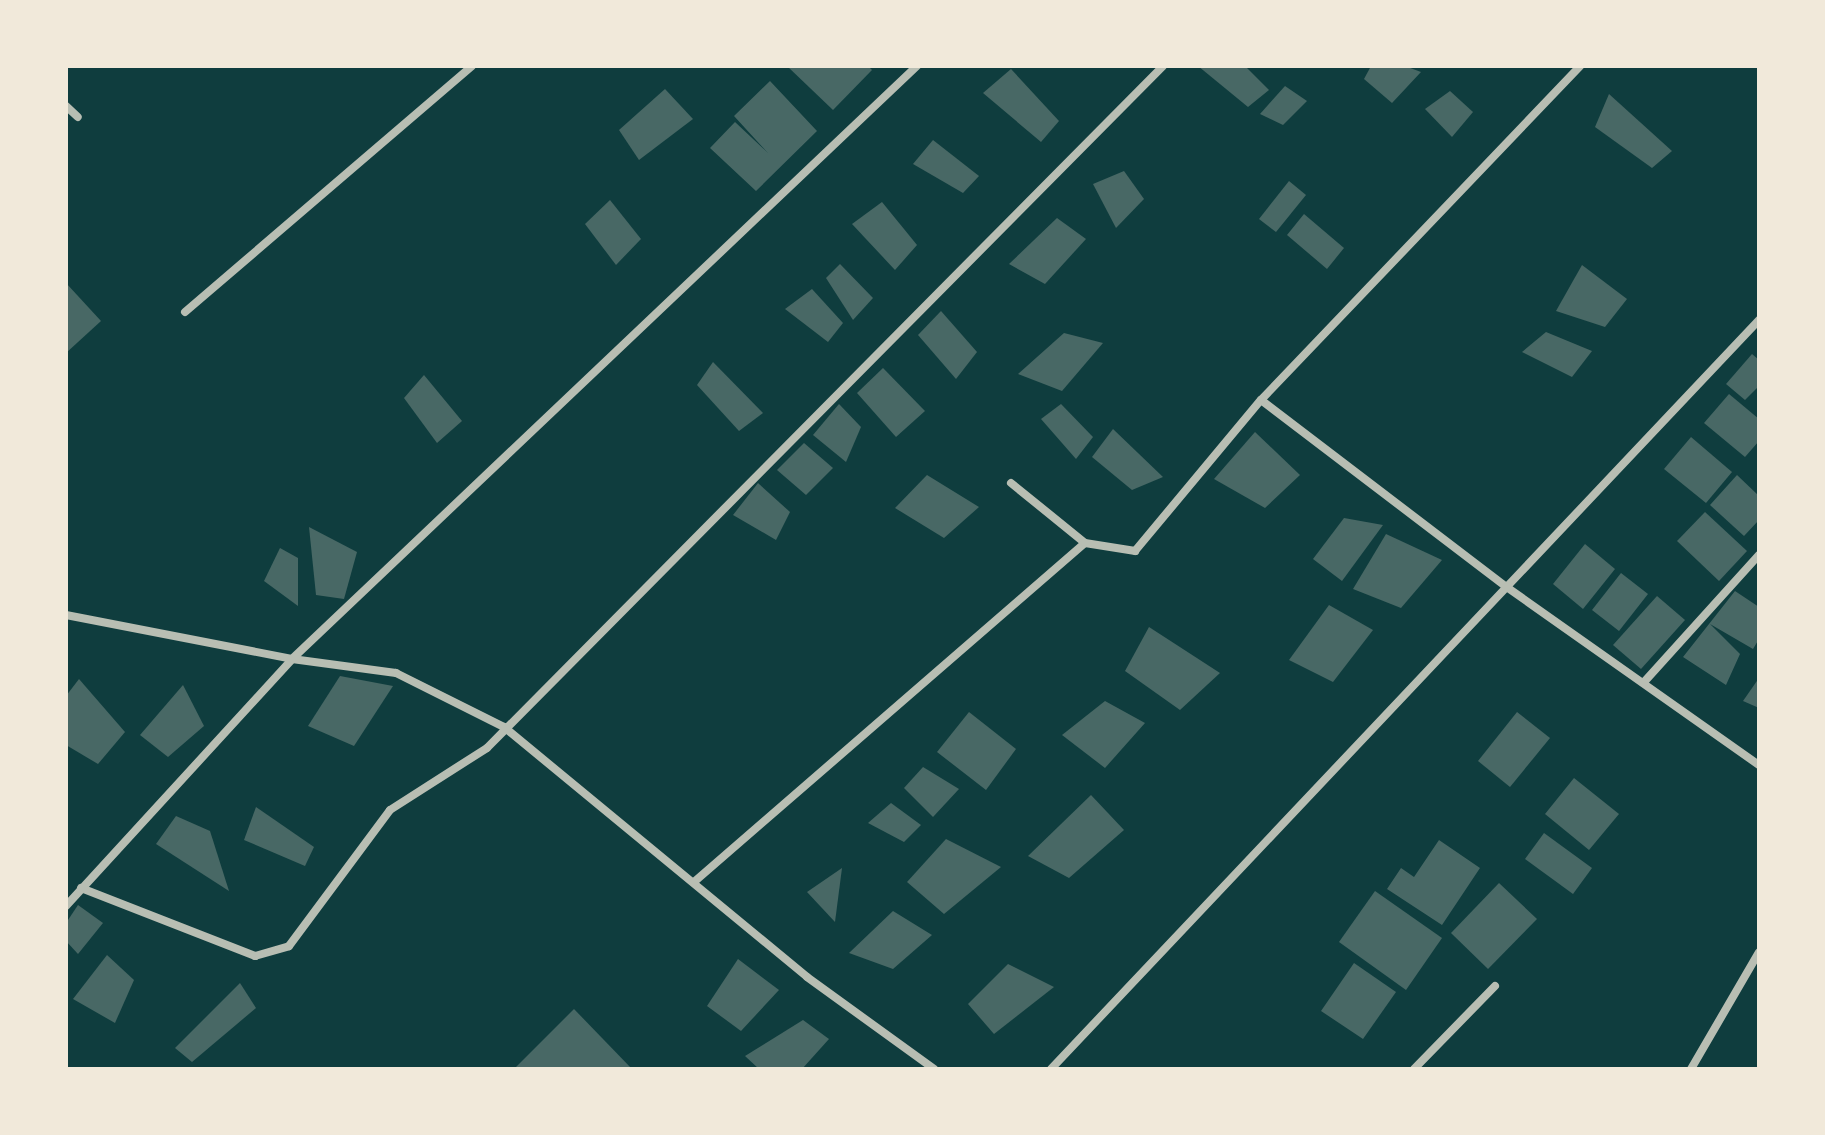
<!DOCTYPE html>
<style>
body{margin:0}
#map{position:relative;width:1825px;height:1135px;overflow:hidden;background:#0f3d3e;font-family:"Playfair Display",serif}
div>[style]{position:absolute}
.building>*{inset:0;background:#486865}
.minor>*{height:8px;margin:-4px;padding:0 4px;transform-origin:4px;border-radius:4px;background:#b8beb3}
span{translate:-50% -50%;white-space:nowrap;text-align:center;line-height:1.15;-webkit-text-stroke:6px #f1e9da;paint-order:stroke}
.frame{position:absolute;inset:0;border:68px solid #f1e9da;pointer-events:none}
</style>
<div id="map">
<div class="building">
<i style="clip-path:polygon(787px 66px,868px 66px,872px 70px,833px 110px)"></i>
<i style="clip-path:polygon(1198px 66px,1245px 66px,1269px 90px,1248px 107px)"></i>
<i style="clip-path:polygon(1371px 66px,1405px 66px,1421px 72px,1392px 103px,1364px 79px)"></i>
<i style="clip-path:polygon(1011px 69px,1059px 121px,1041px 142px,983px 93px)"></i>
<i style="clip-path:polygon(770px 81px,817px 131px,756px 191px,710px 148px,735px 122px,768px 153px,734px 116px)"></i>
<i style="clip-path:polygon(1285px 86px,1307px 101px,1283px 125px,1260px 114px)"></i>
<i style="clip-path:polygon(665px 89px,693px 119px,639px 160px,619px 130px)"></i>
<i style="clip-path:polygon(1450px 91px,1473px 112px,1452px 137px,1425px 109px)"></i>
<i style="clip-path:polygon(1609px 94px,1672px 151px,1652px 168px,1595px 127px)"></i>
<i style="clip-path:polygon(933px 140px,979px 176px,963px 193px,913px 164px)"></i>
<i style="clip-path:polygon(1124px 171px,1144px 199px,1116px 228px,1093px 184px)"></i>
<i style="clip-path:polygon(1289px 181px,1306px 195px,1276px 232px,1259px 219px)"></i>
<i style="clip-path:polygon(610px 200px,641px 239px,616px 265px,585px 224px)"></i>
<i style="clip-path:polygon(882px 202px,917px 245px,895px 270px,852px 224px)"></i>
<i style="clip-path:polygon(1304px 214px,1344px 248px,1327px 269px,1287px 235px)"></i>
<i style="clip-path:polygon(1057px 218px,1086px 239px,1045px 284px,1009px 264px)"></i>
<i style="clip-path:polygon(840px 264px,873px 298px,853px 320px,826px 278px)"></i>
<i style="clip-path:polygon(1582px 265px,1627px 299px,1605px 327px,1556px 311px)"></i>
<i style="clip-path:polygon(66px 283px,101px 321px,66px 353px)"></i>
<i style="clip-path:polygon(812px 289px,843px 323px,828px 342px,785px 309px)"></i>
<i style="clip-path:polygon(941px 311px,977px 352px,956px 379px,918px 335px)"></i>
<i style="clip-path:polygon(1546px 332px,1592px 351px,1572px 377px,1522px 352px)"></i>
<i style="clip-path:polygon(1064px 333px,1103px 343px,1062px 391px,1018px 374px)"></i>
<i style="clip-path:polygon(1752px 354px,1759px 360px,1759px 386px,1745px 400px,1726px 384px)"></i>
<i style="clip-path:polygon(713px 362px,763px 413px,739px 431px,697px 385px)"></i>
<i style="clip-path:polygon(883px 368px,925px 411px,896px 437px,857px 393px)"></i>
<i style="clip-path:polygon(424px 375px,462px 421px,437px 443px,404px 398px)"></i>
<i style="clip-path:polygon(1729px 394px,1759px 419px,1759px 441px,1745px 457px,1704px 423px)"></i>
<i style="clip-path:polygon(839px 404px,861px 427px,846px 462px,813px 435px)"></i>
<i style="clip-path:polygon(1061px 404px,1093px 437px,1076px 459px,1041px 419px)"></i>
<i style="clip-path:polygon(1113px 429px,1163px 477px,1132px 490px,1092px 457px)"></i>
<i style="clip-path:polygon(1255px 432px,1300px 475px,1265px 508px,1214px 479px)"></i>
<i style="clip-path:polygon(1691px 437px,1732px 472px,1706px 503px,1664px 469px)"></i>
<i style="clip-path:polygon(804px 443px,833px 468px,806px 495px,777px 470px)"></i>
<i style="clip-path:polygon(927px 475px,979px 507px,944px 538px,895px 508px)"></i>
<i style="clip-path:polygon(1737px 475px,1759px 496px,1759px 520px,1744px 536px,1710px 505px)"></i>
<i style="clip-path:polygon(758px 483px,790px 512px,776px 540px,733px 515px)"></i>
<i style="clip-path:polygon(1705px 512px,1747px 551px,1719px 581px,1677px 541px)"></i>
<i style="clip-path:polygon(1344px 518px,1383px 525px,1342px 581px,1313px 559px)"></i>
<i style="clip-path:polygon(309px 527px,357px 552px,344px 599px,316px 595px)"></i>
<i style="clip-path:polygon(1386px 534px,1442px 560px,1401px 608px,1353px 589px)"></i>
<i style="clip-path:polygon(1585px 544px,1615px 569px,1583px 609px,1553px 584px)"></i>
<i style="clip-path:polygon(280px 548px,298px 558px,298px 606px,264px 581px)"></i>
<i style="clip-path:polygon(1621px 573px,1648px 594px,1619px 631px,1592px 610px)"></i>
<i style="clip-path:polygon(1735px 591px,1759px 607px,1759px 639px,1753px 649px,1710px 624px,1740px 654px,1726px 685px,1683px 657px)"></i>
<i style="clip-path:polygon(1657px 596px,1685px 620px,1641px 669px,1613px 645px)"></i>
<i style="clip-path:polygon(1329px 605px,1373px 630px,1333px 682px,1289px 660px)"></i>
<i style="clip-path:polygon(1149px 627px,1220px 673px,1180px 710px,1125px 671px)"></i>
<i style="clip-path:polygon(340px 676px,393px 686px,354px 746px,308px 726px)"></i>
<i style="clip-path:polygon(1759px 678px,1759px 708px,1743px 701px)"></i>
<i style="clip-path:polygon(79px 679px,125px 732px,98px 764px,66px 745px,66px 696px)"></i>
<i style="clip-path:polygon(183px 685px,204px 726px,168px 757px,140px 735px)"></i>
<i style="clip-path:polygon(1105px 701px,1145px 723px,1105px 768px,1062px 735px)"></i>
<i style="clip-path:polygon(969px 712px,1016px 749px,986px 790px,937px 752px)"></i>
<i style="clip-path:polygon(1517px 712px,1550px 738px,1510px 787px,1478px 761px)"></i>
<i style="clip-path:polygon(923px 767px,959px 789px,933px 817px,904px 788px)"></i>
<i style="clip-path:polygon(1574px 778px,1619px 814px,1589px 850px,1545px 814px)"></i>
<i style="clip-path:polygon(1091px 795px,1124px 830px,1069px 878px,1028px 856px)"></i>
<i style="clip-path:polygon(891px 803px,921px 825px,904px 842px,868px 823px)"></i>
<i style="clip-path:polygon(256px 807px,314px 847px,305px 866px,244px 840px)"></i>
<i style="clip-path:polygon(176px 816px,210px 831px,229px 891px,156px 844px)"></i>
<i style="clip-path:polygon(1544px 833px,1592px 868px,1573px 894px,1525px 859px)"></i>
<i style="clip-path:polygon(946px 839px,1001px 867px,944px 914px,907px 882px)"></i>
<i style="clip-path:polygon(1439px 840px,1480px 868px,1442px 925px,1387px 889px,1401px 868px,1414px 877px)"></i>
<i style="clip-path:polygon(842px 868px,835px 922px,807px 892px)"></i>
<i style="clip-path:polygon(1499px 883px,1537px 919px,1488px 969px,1451px 933px)"></i>
<i style="clip-path:polygon(1375px 891px,1442px 938px,1406px 990px,1339px 942px)"></i>
<i style="clip-path:polygon(78px 905px,103px 923px,78px 954px,66px 941px,66px 923px)"></i>
<i style="clip-path:polygon(893px 911px,932px 935px,893px 969px,849px 953px)"></i>
<i style="clip-path:polygon(107px 955px,134px 980px,115px 1023px,73px 999px)"></i>
<i style="clip-path:polygon(738px 959px,779px 990px,741px 1031px,707px 1006px)"></i>
<i style="clip-path:polygon(1354px 963px,1396px 992px,1363px 1039px,1321px 1011px)"></i>
<i style="clip-path:polygon(1008px 964px,1054px 987px,994px 1034px,968px 1004px)"></i>
<i style="clip-path:polygon(240px 983px,256px 1008px,192px 1062px,175px 1048px)"></i>
<i style="clip-path:polygon(574px 1009px,632px 1069px,514px 1069px)"></i>
<i style="clip-path:polygon(803px 1020px,829px 1039px,802px 1069px,759px 1069px,745px 1056px)"></i>
</div>
<div class="minor">
<i style="left:66px;top:106px;width:16px;rotate:43deg"></i>
<i style="left:185px;top:312px;width:378px;rotate:-40.6deg"></i>
<i style="left:1261px;top:400px;width:310px;rotate:37.3deg"></i>
<i style="left:1508px;top:588px;width:307px;rotate:35.2deg"></i>
<i style="left:1011px;top:483px;width:95px;rotate:39deg"></i>
<i style="left:66px;top:615px;width:230px;rotate:11deg"></i>
<i style="left:292px;top:659px;width:105px;rotate:7.7deg"></i>
<i style="left:396px;top:673px;width:121px;rotate:26.6deg"></i>
<i style="left:504px;top:727px;width:393px;rotate:39.5deg"></i>
<i style="left:807px;top:977px;width:157px;rotate:35.9deg"></i>
<i style="left:1645px;top:681px;width:170px;rotate:-47.9deg"></i>
<i style="left:694px;top:882px;width:517px;rotate:-40.93deg"></i>
<i style="left:1085px;top:543px;width:51px;rotate:9.1deg"></i>
<i style="left:1135px;top:551px;width:197px;rotate:-50.2deg"></i>
<i style="left:1261px;top:400px;width:462px;rotate:-46.3deg"></i>
<i style="left:81px;top:888px;width:187px;rotate:21.3deg"></i>
<i style="left:255px;top:956px;width:35px;rotate:-16deg"></i>
<i style="left:289px;top:946px;width:169px;rotate:-53.4deg"></i>
<i style="left:390px;top:810px;width:115px;rotate:-32.6deg"></i>
<i style="left:487px;top:748px;width:960px;rotate:-45.25deg"></i>
<i style="left:66px;top:906px;width:335px;rotate:-47.5deg"></i>
<i style="left:292px;top:659px;width:862px;rotate:-43.5deg"></i>
<i style="left:1051px;top:1069px;width:1031px;rotate:-46.61deg"></i>
<i style="left:1414px;top:1069px;width:116px;rotate:-45.7deg"></i>
<i style="left:1691px;top:1069px;width:135px;rotate:-59.8deg"></i>
</div>
<div class="frame"></div>
</div>
